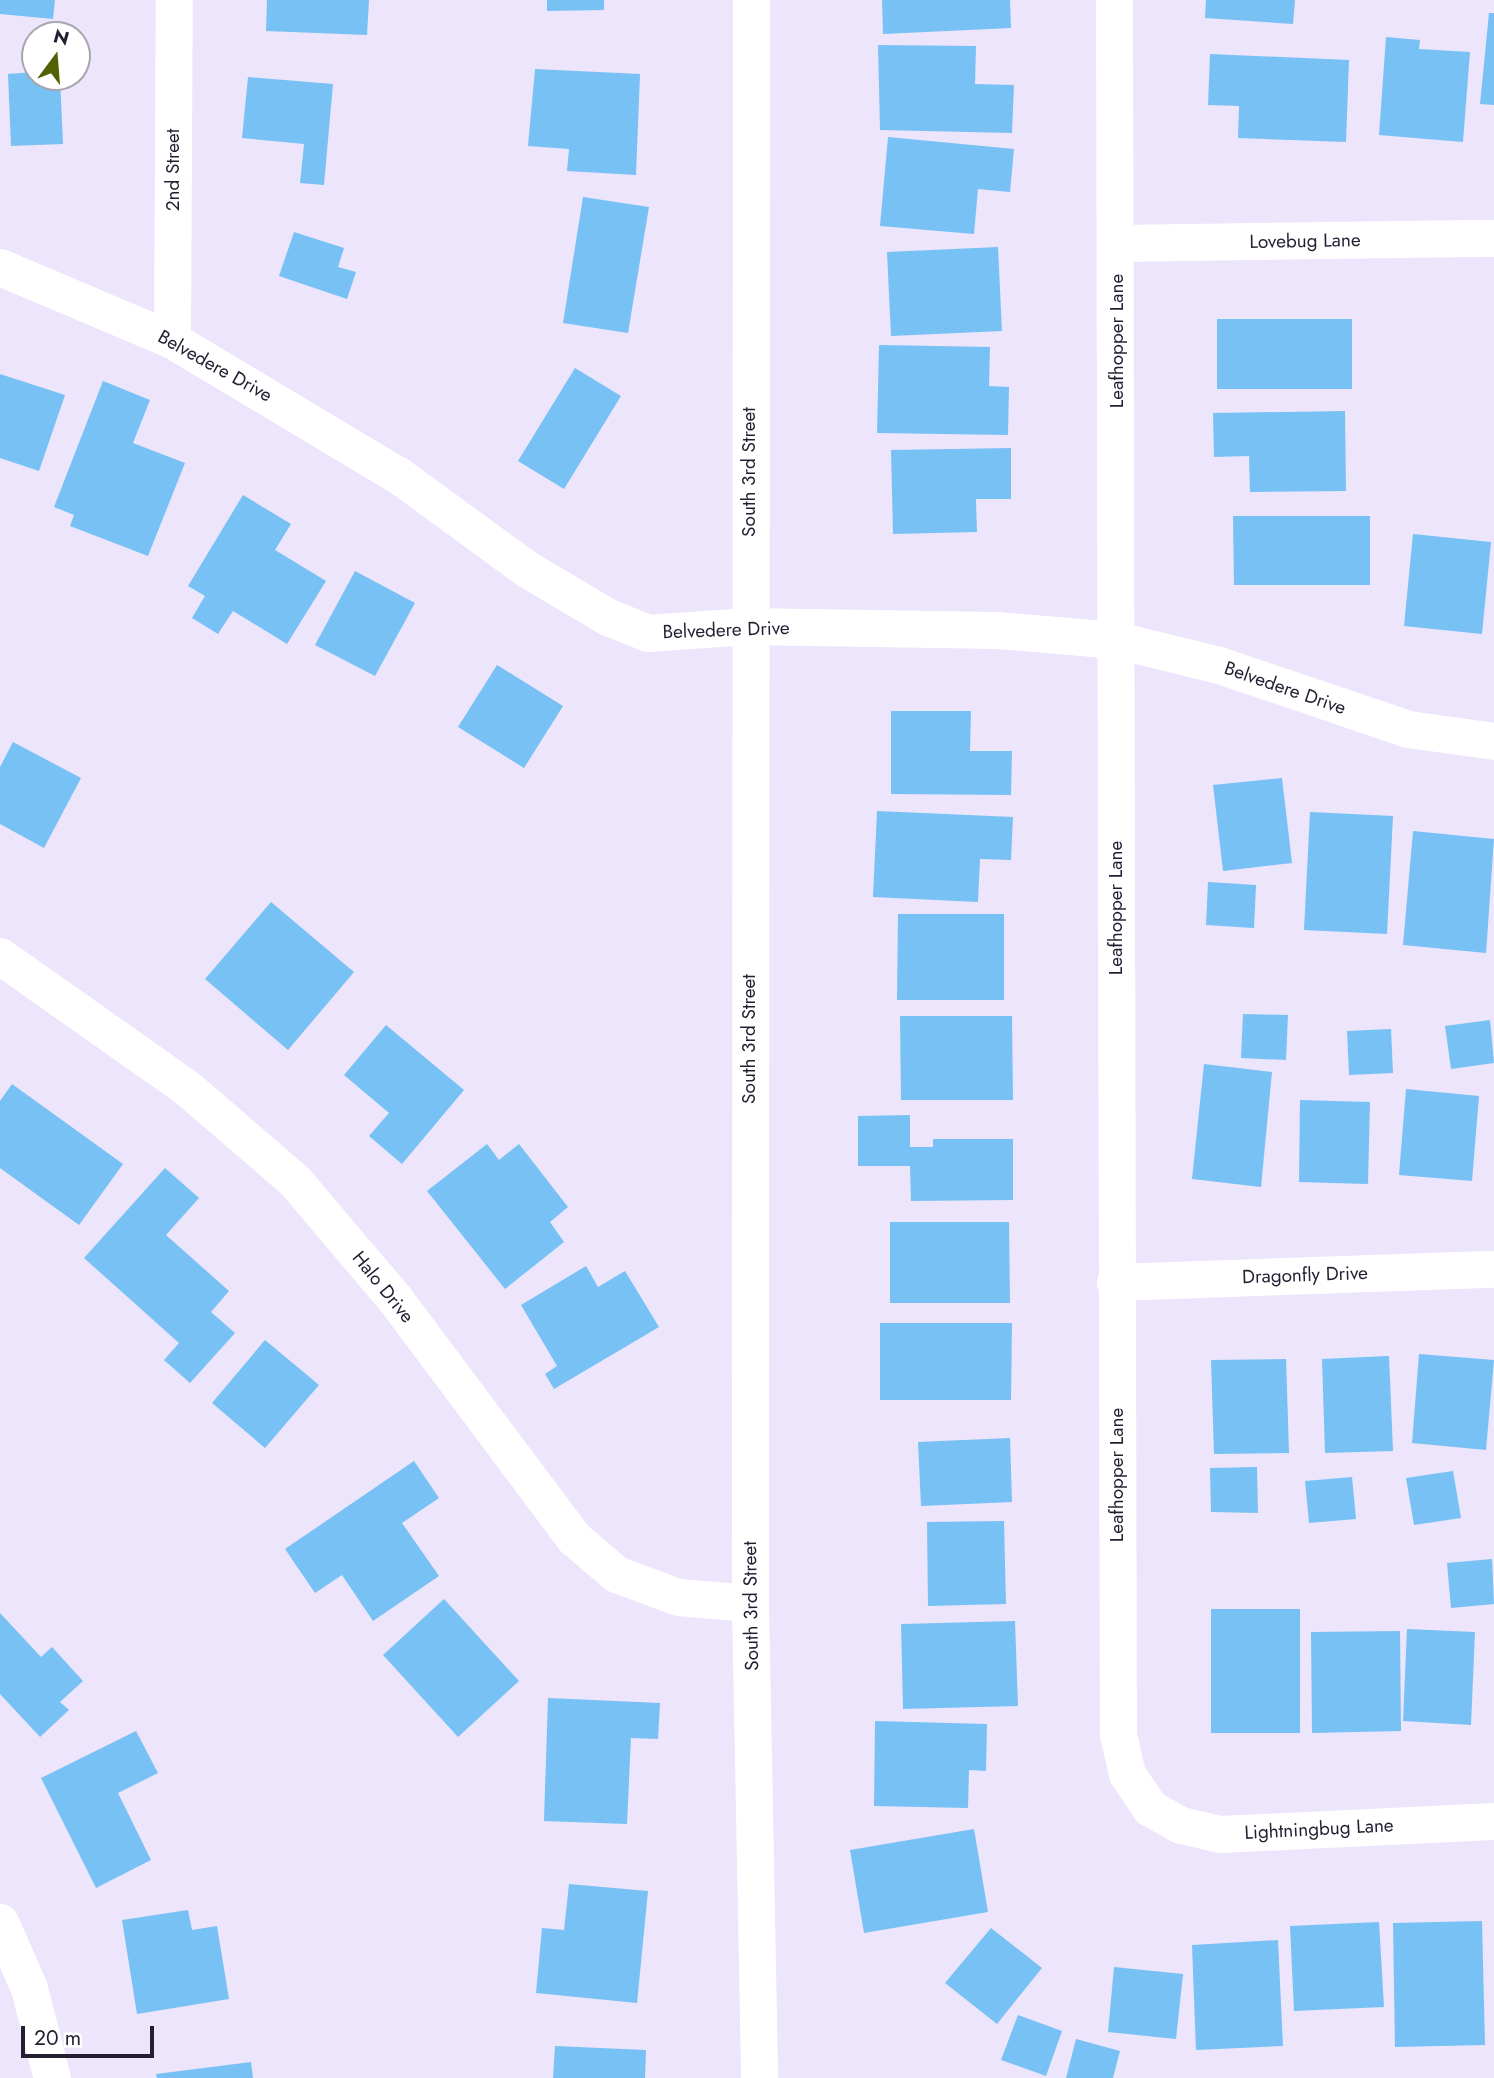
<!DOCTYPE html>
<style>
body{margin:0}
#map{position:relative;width:1494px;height:2078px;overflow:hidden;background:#ece5fb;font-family:Jost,sans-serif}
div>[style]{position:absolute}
.building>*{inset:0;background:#78c1f4}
.street>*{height:37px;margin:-18.5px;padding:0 18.5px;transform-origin:18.5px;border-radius:18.5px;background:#fff}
span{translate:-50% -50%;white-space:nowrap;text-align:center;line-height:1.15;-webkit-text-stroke:7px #fff;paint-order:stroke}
.street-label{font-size:19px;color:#251e32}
.north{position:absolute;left:21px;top:21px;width:70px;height:70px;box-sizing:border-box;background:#fff;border:2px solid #a8a5ad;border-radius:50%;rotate:16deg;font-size:19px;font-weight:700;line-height:28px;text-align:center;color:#251e32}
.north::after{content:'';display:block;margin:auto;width:24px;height:32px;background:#516104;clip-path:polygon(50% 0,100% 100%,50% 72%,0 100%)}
.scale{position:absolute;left:21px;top:2026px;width:133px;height:32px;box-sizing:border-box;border:4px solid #251e32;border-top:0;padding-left:9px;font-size:21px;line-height:24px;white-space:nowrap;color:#251e32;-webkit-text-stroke:5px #fff;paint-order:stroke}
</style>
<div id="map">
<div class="building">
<i style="clip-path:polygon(0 0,55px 0,53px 19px,0 14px)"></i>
<i style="clip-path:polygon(267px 0,369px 0,367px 35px,266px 31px)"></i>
<i style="clip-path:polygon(547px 0,604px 0,604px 10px,547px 11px)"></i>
<i style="clip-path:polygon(882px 0,1010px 0,1011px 28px,883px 34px)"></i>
<i style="clip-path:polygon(1206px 0,1295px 0,1293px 24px,1205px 18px)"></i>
<i style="clip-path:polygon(1489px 13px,1494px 13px,1494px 105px,1480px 104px)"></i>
<i style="clip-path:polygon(1386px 37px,1420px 40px,1419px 49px,1470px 52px,1463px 142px,1379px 135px)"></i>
<i style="clip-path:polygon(878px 45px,976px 46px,975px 84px,1014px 85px,1012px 133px,880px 130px)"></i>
<i style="clip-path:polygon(1210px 54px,1349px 60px,1346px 142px,1238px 138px,1239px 106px,1208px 105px)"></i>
<i style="clip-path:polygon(535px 69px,640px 74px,636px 175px,567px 171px,569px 149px,528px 146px)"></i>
<i style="clip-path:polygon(35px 72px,60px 77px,63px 144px,11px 146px,8px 74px)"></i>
<i style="clip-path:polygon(248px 77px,333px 84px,324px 185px,300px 183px,304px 144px,242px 138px)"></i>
<i style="clip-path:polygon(888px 137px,1014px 149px,1010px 192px,978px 189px,974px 234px,880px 226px)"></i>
<i style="clip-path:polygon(583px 197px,649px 207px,628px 333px,563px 323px)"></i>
<i style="clip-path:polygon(294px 232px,344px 248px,338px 267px,356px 272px,347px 299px,279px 276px)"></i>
<i style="clip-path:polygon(998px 247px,1002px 331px,891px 336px,887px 252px)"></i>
<i style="clip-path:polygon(1217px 319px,1352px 319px,1352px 389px,1217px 389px)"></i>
<i style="clip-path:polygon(879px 345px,990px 347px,989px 386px,1009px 387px,1008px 435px,877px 433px)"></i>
<i style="clip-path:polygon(575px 368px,621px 396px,564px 489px,518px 461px)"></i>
<i style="clip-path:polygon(0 374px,65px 395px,39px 471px,0 458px)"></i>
<i style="clip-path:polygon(103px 381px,150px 400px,133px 443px,185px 463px,148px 556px,70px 526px,74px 515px,54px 507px)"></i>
<i style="clip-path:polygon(1345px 411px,1346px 491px,1250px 492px,1249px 456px,1214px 457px,1213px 413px)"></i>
<i style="clip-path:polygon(1011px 448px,1011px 499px,976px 499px,977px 532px,893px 534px,891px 450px)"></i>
<i style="clip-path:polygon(243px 495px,291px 524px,275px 550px,326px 581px,287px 644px,233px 611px,218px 634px,192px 618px,205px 596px,188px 586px)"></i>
<i style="clip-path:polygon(1233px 516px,1370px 516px,1370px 585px,1234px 585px)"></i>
<i style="clip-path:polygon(1413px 534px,1491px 542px,1482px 634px,1404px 626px)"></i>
<i style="clip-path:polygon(355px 571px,415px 603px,375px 676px,315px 645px)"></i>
<i style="clip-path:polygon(497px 665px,563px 706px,524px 768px,458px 727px)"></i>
<i style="clip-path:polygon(891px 711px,971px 711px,970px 751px,1012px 751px,1011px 795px,891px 794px)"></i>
<i style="clip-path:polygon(13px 742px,81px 778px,44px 848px,0 824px,0 767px)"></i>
<i style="clip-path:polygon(1282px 778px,1292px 863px,1223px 871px,1213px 785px)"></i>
<i style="clip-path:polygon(877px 811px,1013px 817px,1011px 860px,980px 859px,978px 902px,873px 897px)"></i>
<i style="clip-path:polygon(1310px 812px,1393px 816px,1387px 934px,1304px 930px)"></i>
<i style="clip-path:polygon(1413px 831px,1494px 839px,1486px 953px,1403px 945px)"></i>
<i style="clip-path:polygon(1208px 882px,1256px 885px,1254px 928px,1206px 925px)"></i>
<i style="clip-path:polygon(271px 902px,354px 972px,288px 1050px,205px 979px)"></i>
<i style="clip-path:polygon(898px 914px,1004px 914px,1004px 1000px,897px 1000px)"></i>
<i style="clip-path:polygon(1243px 1014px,1288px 1015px,1286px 1060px,1241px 1058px)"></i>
<i style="clip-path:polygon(900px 1016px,1012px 1016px,1013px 1100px,901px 1100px)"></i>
<i style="clip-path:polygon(1490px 1020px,1494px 1063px,1451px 1069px,1445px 1026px)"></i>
<i style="clip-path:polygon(386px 1025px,464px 1090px,402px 1164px,369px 1136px,389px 1113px,344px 1075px)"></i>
<i style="clip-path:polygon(1391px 1029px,1393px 1073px,1349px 1075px,1347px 1031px)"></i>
<i style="clip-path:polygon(1204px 1064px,1272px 1072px,1261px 1187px,1192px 1179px)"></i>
<i style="clip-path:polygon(12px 1084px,123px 1164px,79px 1225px,0 1168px,0 1101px)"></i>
<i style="clip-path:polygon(1406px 1089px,1479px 1096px,1472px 1181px,1399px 1175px)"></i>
<i style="clip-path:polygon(1300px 1100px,1370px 1102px,1368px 1184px,1299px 1182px)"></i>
<i style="clip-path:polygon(910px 1115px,910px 1147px,933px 1147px,933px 1139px,1013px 1139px,1013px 1200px,911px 1201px,910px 1166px,858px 1166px,858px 1116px)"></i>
<i style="clip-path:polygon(487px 1144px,499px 1160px,519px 1144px,568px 1207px,550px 1222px,564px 1242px,505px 1289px,427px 1191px)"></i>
<i style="clip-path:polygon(165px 1168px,199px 1198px,166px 1235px,229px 1291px,211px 1312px,235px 1333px,190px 1383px,164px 1360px,179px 1343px,84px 1258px)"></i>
<i style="clip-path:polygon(890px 1222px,1009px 1222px,1010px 1303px,890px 1303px)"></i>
<i style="clip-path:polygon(586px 1266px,598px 1287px,625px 1271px,659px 1327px,554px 1389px,545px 1374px,557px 1366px,521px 1305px)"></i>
<i style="clip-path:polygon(880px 1323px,1012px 1323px,1011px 1400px,880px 1400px)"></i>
<i style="clip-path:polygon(265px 1340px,319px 1385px,265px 1448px,212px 1403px)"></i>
<i style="clip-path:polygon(1419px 1354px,1494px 1360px,1486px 1450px,1412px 1443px)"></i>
<i style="clip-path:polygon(1389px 1356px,1393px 1451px,1325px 1453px,1322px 1359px)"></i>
<i style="clip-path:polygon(1286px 1359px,1289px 1453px,1214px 1454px,1211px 1360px)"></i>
<i style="clip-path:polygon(1010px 1438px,1012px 1502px,921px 1506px,918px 1442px)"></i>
<i style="clip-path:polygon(414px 1461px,439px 1498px,402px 1523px,439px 1576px,373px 1621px,342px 1575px,315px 1593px,285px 1549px)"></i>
<i style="clip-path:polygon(1257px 1467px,1258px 1513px,1211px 1512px,1210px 1468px)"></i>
<i style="clip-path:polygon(1453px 1471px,1461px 1518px,1414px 1525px,1406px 1478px)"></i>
<i style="clip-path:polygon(1352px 1477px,1356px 1519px,1309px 1523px,1305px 1481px)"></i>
<i style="clip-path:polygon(1004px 1521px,1006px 1604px,928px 1606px,927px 1522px)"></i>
<i style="clip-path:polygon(1492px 1559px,1494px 1604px,1451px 1608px,1447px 1563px)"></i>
<i style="clip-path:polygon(444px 1599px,519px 1681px,458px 1737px,383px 1655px)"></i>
<i style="clip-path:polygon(1211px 1609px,1300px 1609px,1300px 1733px,1211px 1733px)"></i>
<i style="clip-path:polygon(0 1613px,41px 1657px,52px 1647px,83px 1681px,60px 1702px,69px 1710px,40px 1737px,0 1694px)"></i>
<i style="clip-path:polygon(1015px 1621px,1018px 1706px,903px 1709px,901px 1624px)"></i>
<i style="clip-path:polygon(1407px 1629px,1475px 1632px,1471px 1725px,1403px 1721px)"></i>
<i style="clip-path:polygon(1400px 1631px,1401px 1731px,1312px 1733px,1311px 1632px)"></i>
<i style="clip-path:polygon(548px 1698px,660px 1703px,658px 1739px,631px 1738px,627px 1824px,544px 1821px)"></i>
<i style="clip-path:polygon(875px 1721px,987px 1724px,986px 1771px,969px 1770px,968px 1808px,874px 1806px)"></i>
<i style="clip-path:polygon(136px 1731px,158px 1773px,118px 1793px,151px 1860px,96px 1888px,41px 1778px)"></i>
<i style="clip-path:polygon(974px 1829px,988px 1912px,864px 1933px,850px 1850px)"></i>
<i style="clip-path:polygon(569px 1884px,648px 1891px,637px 2003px,536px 1993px,542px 1928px,564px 1930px)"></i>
<i style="clip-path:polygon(188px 1910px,192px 1930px,217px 1926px,229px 1999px,137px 2014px,122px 1920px)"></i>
<i style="clip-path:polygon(1482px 1921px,1485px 2045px,1395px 2047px,1393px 1923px)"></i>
<i style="clip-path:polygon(1379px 1922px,1384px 2007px,1294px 2011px,1290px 1926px)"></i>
<i style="clip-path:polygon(991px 1928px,1042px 1968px,997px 2024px,945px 1983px)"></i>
<i style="clip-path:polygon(1278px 1940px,1283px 2046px,1196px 2050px,1192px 1945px)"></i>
<i style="clip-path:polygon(1114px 1967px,1183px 1974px,1176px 2039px,1108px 2032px)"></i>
<i style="clip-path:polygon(1018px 2015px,1062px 2031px,1046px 2076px,1001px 2060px)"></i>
<i style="clip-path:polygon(1076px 2039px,1120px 2051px,1113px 2078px,1066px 2078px)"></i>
<i style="clip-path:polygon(555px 2046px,646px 2050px,645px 2078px,553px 2078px)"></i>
<i style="clip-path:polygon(251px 2062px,253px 2078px,157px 2078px,156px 2074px)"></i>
</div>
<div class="street">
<i style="left:751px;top:0;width:1603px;rotate:90.04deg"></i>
<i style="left:750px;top:1603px;width:475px;rotate:88.9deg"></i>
<i style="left:1114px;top:0;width:1734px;rotate:89.87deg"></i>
<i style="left:1118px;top:1734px;width:41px;rotate:77.3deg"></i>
<i style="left:1127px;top:1774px;width:41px;rotate:55.9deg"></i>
<i style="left:1150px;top:1808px;width:35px;rotate:29deg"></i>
<i style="left:1181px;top:1825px;width:40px;rotate:13deg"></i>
<i style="left:1220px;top:1834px;width:274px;rotate:-2.7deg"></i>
<i style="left:1116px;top:243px;width:378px;rotate:-0.8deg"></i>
<i style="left:0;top:267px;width:187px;rotate:23deg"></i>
<i style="left:172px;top:340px;width:263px;rotate:30.9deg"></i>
<i style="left:398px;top:475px;width:160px;rotate:36.1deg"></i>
<i style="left:527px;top:569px;width:94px;rotate:30.7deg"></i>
<i style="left:608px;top:617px;width:43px;rotate:21.8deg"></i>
<i style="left:648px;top:633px;width:100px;rotate:-4deg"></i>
<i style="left:748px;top:626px;width:249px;rotate:0.9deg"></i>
<i style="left:997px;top:630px;width:120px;rotate:4.8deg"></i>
<i style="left:1117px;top:640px;width:105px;rotate:13.8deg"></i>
<i style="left:1219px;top:665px;width:200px;rotate:18.7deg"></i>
<i style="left:1408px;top:729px;width:87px;rotate:7.9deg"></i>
<i style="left:172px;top:340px;width:340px;rotate:-89.7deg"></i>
<i style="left:0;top:956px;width:229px;rotate:35.2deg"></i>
<i style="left:187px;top:1088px;width:141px;rotate:40.7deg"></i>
<i style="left:294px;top:1180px;width:156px;rotate:49.7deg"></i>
<i style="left:395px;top:1299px;width:299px;rotate:53.2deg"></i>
<i style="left:574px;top:1538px;width:55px;rotate:40.6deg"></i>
<i style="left:616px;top:1574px;width:66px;rotate:20.4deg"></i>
<i style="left:678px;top:1597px;width:72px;rotate:4.8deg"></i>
<i style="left:1115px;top:1282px;width:379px;rotate:-2deg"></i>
<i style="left:0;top:1922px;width:72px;rotate:66.3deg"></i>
<i style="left:29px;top:1988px;width:93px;rotate:75.7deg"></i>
</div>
<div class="street-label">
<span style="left:173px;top:170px;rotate:-90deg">2nd Street</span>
<span style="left:1305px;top:241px;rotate:-1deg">Lovebug Lane</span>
<span style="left:1117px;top:341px;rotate:-90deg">Leafhopper Lane</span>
<span style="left:215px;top:366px;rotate:29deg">Belvedere Drive</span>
<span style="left:749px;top:472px;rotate:-90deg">South 3rd Street</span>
<span style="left:726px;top:630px;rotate:-2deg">Belvedere Drive</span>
<span style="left:1285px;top:688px;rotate:19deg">Belvedere Drive</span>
<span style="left:1116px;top:908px;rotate:-90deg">Leafhopper Lane</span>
<span style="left:749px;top:1039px;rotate:-90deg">South 3rd Street</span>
<span style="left:1305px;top:1275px;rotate:-2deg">Dragonfly Drive</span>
<span style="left:383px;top:1287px;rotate:51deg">Halo Drive</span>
<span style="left:1117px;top:1475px;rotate:-90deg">Leafhopper Lane</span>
<span style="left:751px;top:1606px;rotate:-91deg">South 3rd Street</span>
<span style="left:1319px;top:1829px;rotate:-3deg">Lightningbug Lane</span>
</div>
<div class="north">N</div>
<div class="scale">20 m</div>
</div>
